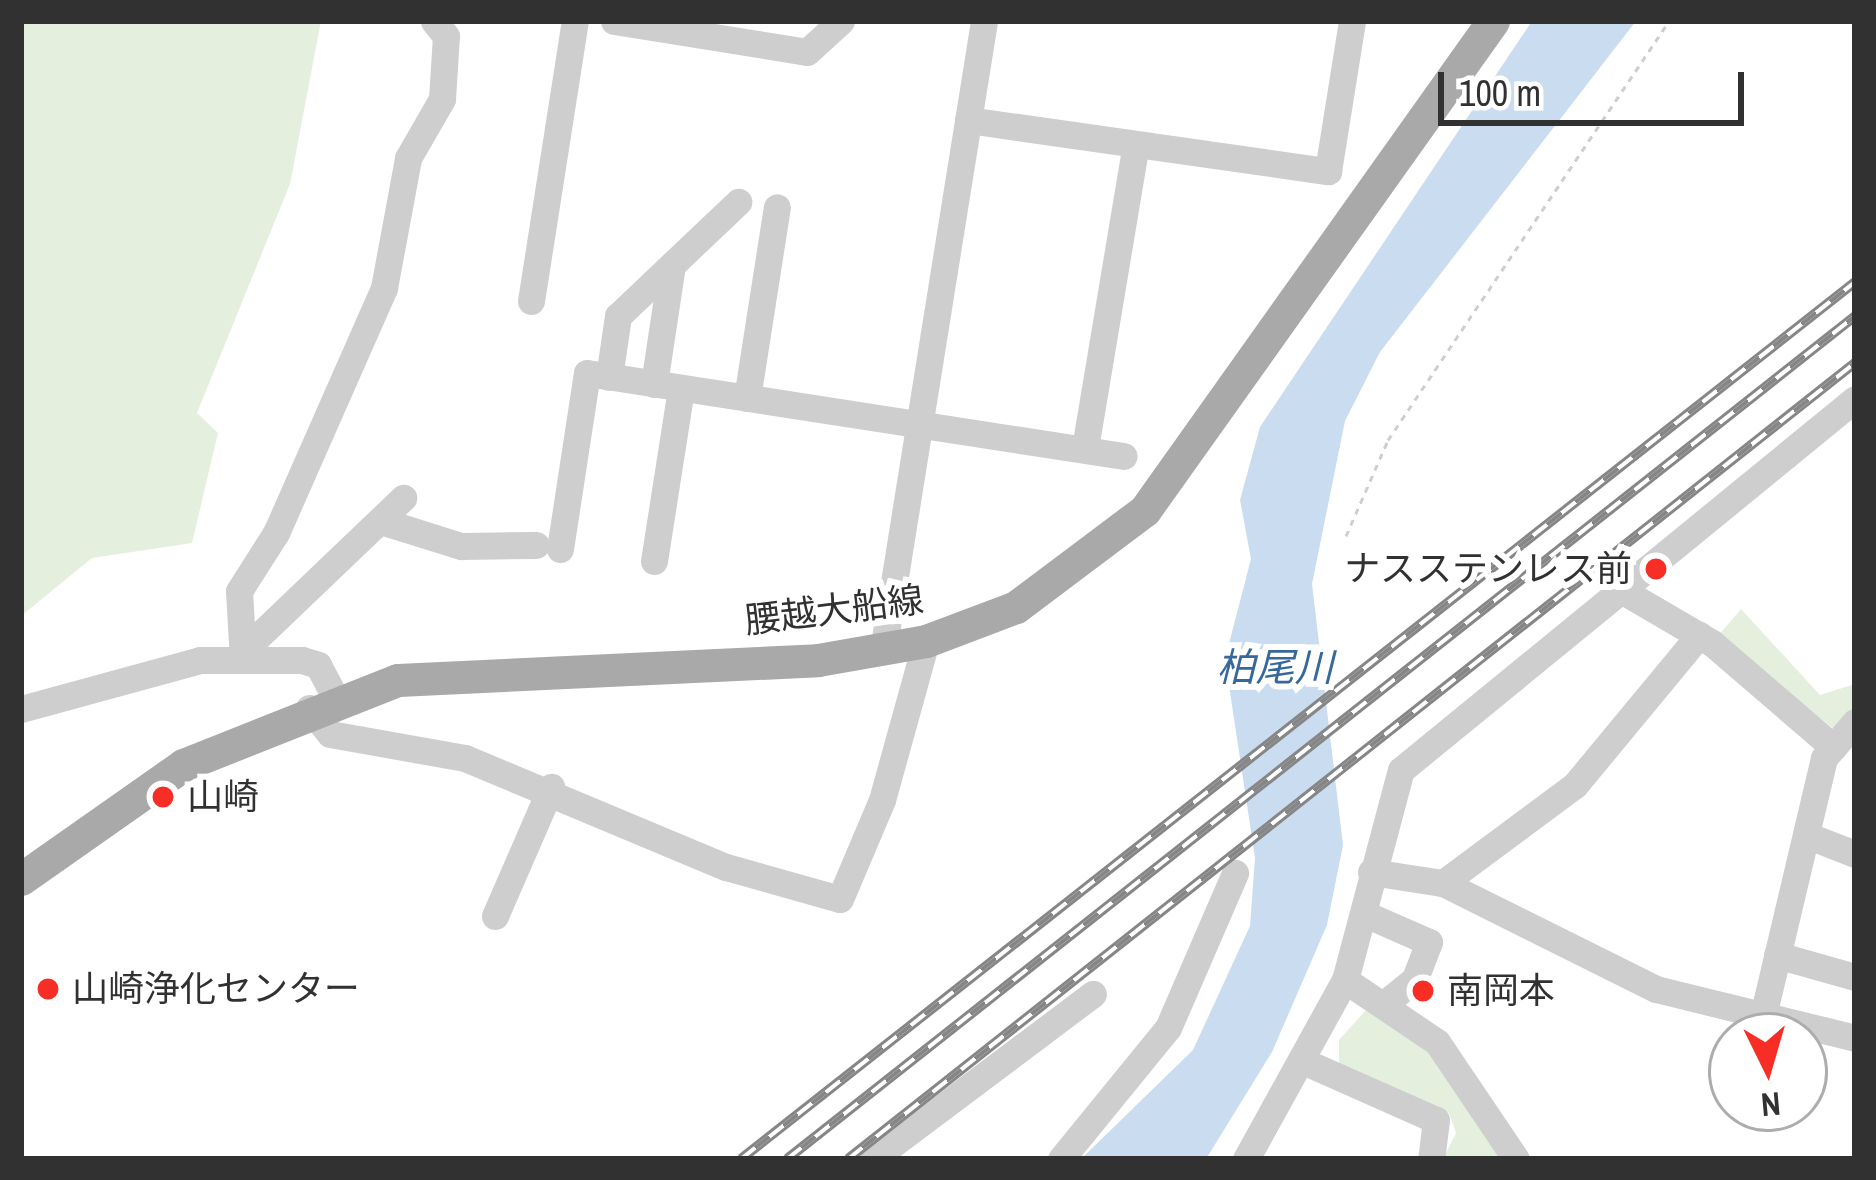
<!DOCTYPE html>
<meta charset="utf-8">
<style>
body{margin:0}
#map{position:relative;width:1876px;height:1180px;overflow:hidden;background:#fff;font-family:"Archivo Narrow","Noto Sans JP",sans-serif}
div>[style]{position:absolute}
.green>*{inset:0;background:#e5efde}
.water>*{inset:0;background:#c9dcf0}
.path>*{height:3px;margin-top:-1.5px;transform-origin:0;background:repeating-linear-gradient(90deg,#cecece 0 6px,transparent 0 12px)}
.minor>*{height:27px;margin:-13.5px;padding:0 13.5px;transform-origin:13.5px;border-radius:13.5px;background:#cecece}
.major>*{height:33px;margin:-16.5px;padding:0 16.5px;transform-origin:16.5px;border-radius:16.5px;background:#a9a9a9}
.rail>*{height:10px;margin-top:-5px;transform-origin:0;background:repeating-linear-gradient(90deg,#fff 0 18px,#868686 0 36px);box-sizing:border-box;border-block:3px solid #868686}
.dots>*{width:33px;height:33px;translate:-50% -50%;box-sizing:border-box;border:6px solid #fff;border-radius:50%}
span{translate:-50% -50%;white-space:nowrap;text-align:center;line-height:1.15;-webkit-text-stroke:12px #fff;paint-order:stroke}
.poi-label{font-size:36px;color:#313131}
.right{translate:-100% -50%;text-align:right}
.left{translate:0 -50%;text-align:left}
.street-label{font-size:36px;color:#313131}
.water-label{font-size:39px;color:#36689c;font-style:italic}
.frame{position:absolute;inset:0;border:24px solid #313131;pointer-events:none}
.north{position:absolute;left:1708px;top:1012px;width:120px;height:120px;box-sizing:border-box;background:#fff;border:3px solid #adadad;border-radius:50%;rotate:175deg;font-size:33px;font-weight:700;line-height:48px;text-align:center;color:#313131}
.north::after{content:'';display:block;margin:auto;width:42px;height:54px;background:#f62e25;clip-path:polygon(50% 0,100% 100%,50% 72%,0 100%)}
.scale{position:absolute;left:1438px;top:72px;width:306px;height:54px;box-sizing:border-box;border:6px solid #313131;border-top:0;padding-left:15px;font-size:36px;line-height:42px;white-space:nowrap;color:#313131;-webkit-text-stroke:9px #fff;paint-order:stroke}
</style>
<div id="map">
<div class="green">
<i style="clip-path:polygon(21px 21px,321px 21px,290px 184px,197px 413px,218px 433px,192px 543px,92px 558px,21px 616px)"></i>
<i style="clip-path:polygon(1741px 609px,1820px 695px,1855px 684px,1855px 707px,1835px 730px,1718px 636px)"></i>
<i style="clip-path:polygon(1366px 1010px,1428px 1047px,1505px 1159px,1443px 1159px,1456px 1133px,1449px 1113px,1339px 1068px,1339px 1040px)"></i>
</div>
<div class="water">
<i style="clip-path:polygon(1532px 21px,1636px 21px,1380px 352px,1345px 421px,1312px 584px,1343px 845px,1327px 925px,1272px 1052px,1206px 1159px,1081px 1159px,1193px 1050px,1250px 926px,1255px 858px,1225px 659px,1251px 559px,1240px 500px,1260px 427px)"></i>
</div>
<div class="path">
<i style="left:1346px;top:536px;width:105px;rotate:-66.4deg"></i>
<i style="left:1388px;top:440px;width:505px;rotate:-56.15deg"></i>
</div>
<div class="minor">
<i style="left:614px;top:21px;width:195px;rotate:9.1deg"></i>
<i style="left:807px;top:52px;width:46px;rotate:-42.4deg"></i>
<i style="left:968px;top:120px;width:364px;rotate:8.1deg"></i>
<i style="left:1328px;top:171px;width:152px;rotate:-80.9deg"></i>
<i style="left:531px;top:301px;width:283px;rotate:-81.1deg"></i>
<i style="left:609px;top:377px;width:62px;rotate:-81.6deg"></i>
<i style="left:618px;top:316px;width:166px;rotate:-43.5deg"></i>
<i style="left:654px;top:384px;width:120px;rotate:-81.4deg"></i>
<i style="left:747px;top:398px;width:193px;rotate:-81.1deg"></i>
<i style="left:1085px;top:448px;width:304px;rotate:-80.5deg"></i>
<i style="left:381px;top:521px;width:84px;rotate:17.4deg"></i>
<i style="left:461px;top:546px;width:75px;rotate:-0.8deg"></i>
<i style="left:560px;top:549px;width:178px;rotate:-81.3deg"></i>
<i style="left:587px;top:373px;width:543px;rotate:8.79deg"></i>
<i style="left:654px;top:561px;width:175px;rotate:-81.1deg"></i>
<i style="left:1616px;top:587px;width:111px;rotate:30.3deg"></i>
<i style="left:1712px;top:643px;width:160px;rotate:40.7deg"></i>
<i style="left:245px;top:649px;width:219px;rotate:-43.7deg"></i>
<i style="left:883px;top:651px;width:638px;rotate:-80.89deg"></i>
<i style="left:243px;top:660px;width:69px;rotate:-93.3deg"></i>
<i style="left:239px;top:591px;width:69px;rotate:-57.5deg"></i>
<i style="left:276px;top:533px;width:268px;rotate:-66.2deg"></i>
<i style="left:384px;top:288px;width:132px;rotate:-79.5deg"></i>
<i style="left:408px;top:158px;width:68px;rotate:-60deg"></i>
<i style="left:442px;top:99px;width:63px;rotate:-86.4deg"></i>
<i style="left:446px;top:36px;width:19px;rotate:-129deg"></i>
<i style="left:309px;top:708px;width:33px;rotate:51deg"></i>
<i style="left:330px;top:734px;width:137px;rotate:10.1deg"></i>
<i style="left:465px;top:758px;width:283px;rotate:22.7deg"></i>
<i style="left:726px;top:867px;width:118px;rotate:15.7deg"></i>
<i style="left:840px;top:899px;width:108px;rotate:-67deg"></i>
<i style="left:882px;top:800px;width:165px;rotate:-74.5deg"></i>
<i style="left:21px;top:709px;width:186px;rotate:-15.3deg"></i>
<i style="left:200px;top:660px;width:102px"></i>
<i style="left:302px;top:660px;width:17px;rotate:17deg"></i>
<i style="left:318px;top:665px;width:38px;rotate:62deg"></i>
<i style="left:1806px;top:835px;width:53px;rotate:21.2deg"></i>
<i style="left:1371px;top:872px;width:73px;rotate:8.7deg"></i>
<i style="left:1443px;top:883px;width:238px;rotate:26.5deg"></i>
<i style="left:1656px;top:989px;width:205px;rotate:13.8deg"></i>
<i style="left:1443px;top:883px;width:164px;rotate:-36.6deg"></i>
<i style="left:1575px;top:785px;width:195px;rotate:-50.4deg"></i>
<i style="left:1365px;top:914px;width:70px;rotate:23.6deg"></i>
<i style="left:1429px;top:942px;width:40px;rotate:111deg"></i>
<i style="left:1415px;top:979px;width:35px;rotate:141deg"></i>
<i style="left:495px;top:916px;width:141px;rotate:-66.5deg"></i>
<i style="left:1777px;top:955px;width:81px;rotate:15.8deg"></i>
<i style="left:1345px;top:980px;width:111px;rotate:34deg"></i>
<i style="left:1437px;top:1042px;width:141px;rotate:56deg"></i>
<i style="left:1763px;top:1016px;width:265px;rotate:-76.7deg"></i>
<i style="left:1824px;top:758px;width:48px;rotate:-49.3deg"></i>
<i style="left:1305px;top:1062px;width:143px;rotate:23.9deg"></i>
<i style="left:1436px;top:1120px;width:39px;rotate:97deg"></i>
<i style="left:873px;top:1159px;width:275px;rotate:-36.9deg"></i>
<i style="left:1061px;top:1159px;width:169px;rotate:-50.8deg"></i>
<i style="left:1168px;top:1028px;width:169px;rotate:-66.6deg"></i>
<i style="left:1246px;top:1159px;width:205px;rotate:-61.1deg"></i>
<i style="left:1345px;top:980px;width:217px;rotate:-75.1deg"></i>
<i style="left:1401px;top:770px;width:586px;rotate:-39.26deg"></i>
</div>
<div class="major">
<i style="left:21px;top:879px;width:198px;rotate:-35.1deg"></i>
<i style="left:183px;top:765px;width:231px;rotate:-21.6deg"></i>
<i style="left:398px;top:680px;width:420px;rotate:-2.7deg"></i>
<i style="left:818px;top:660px;width:110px;rotate:-10deg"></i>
<i style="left:926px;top:641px;width:96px;rotate:-20.7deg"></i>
<i style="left:1016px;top:607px;width:161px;rotate:-36.9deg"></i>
<i style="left:1145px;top:510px;width:600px;rotate:-54.56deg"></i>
</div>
<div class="rail">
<i style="left:741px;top:1159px;width:1418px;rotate:-38.21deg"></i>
<i style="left:787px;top:1159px;width:1361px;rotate:-38.28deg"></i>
<i style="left:848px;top:1159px;width:1284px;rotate:-38.33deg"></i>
</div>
<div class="dots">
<i style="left:1656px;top:569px;background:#f62e25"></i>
<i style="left:163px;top:797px;background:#f62e25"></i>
<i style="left:48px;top:989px;background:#f62e25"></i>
<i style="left:1423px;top:991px;background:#f62e25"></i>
</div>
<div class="poi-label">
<span class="right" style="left:1632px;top:569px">ナスステンレス前</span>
<span class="left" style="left:187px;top:797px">山崎</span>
<span class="left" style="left:72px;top:989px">山崎浄化センター</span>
<span class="left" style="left:1447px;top:991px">南岡本</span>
</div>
<div class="street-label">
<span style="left:834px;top:610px;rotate:-7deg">腰越大船線</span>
</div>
<div class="water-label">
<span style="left:1275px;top:667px">柏尾川</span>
</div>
<div class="frame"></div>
<div class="north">N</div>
<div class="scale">100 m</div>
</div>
